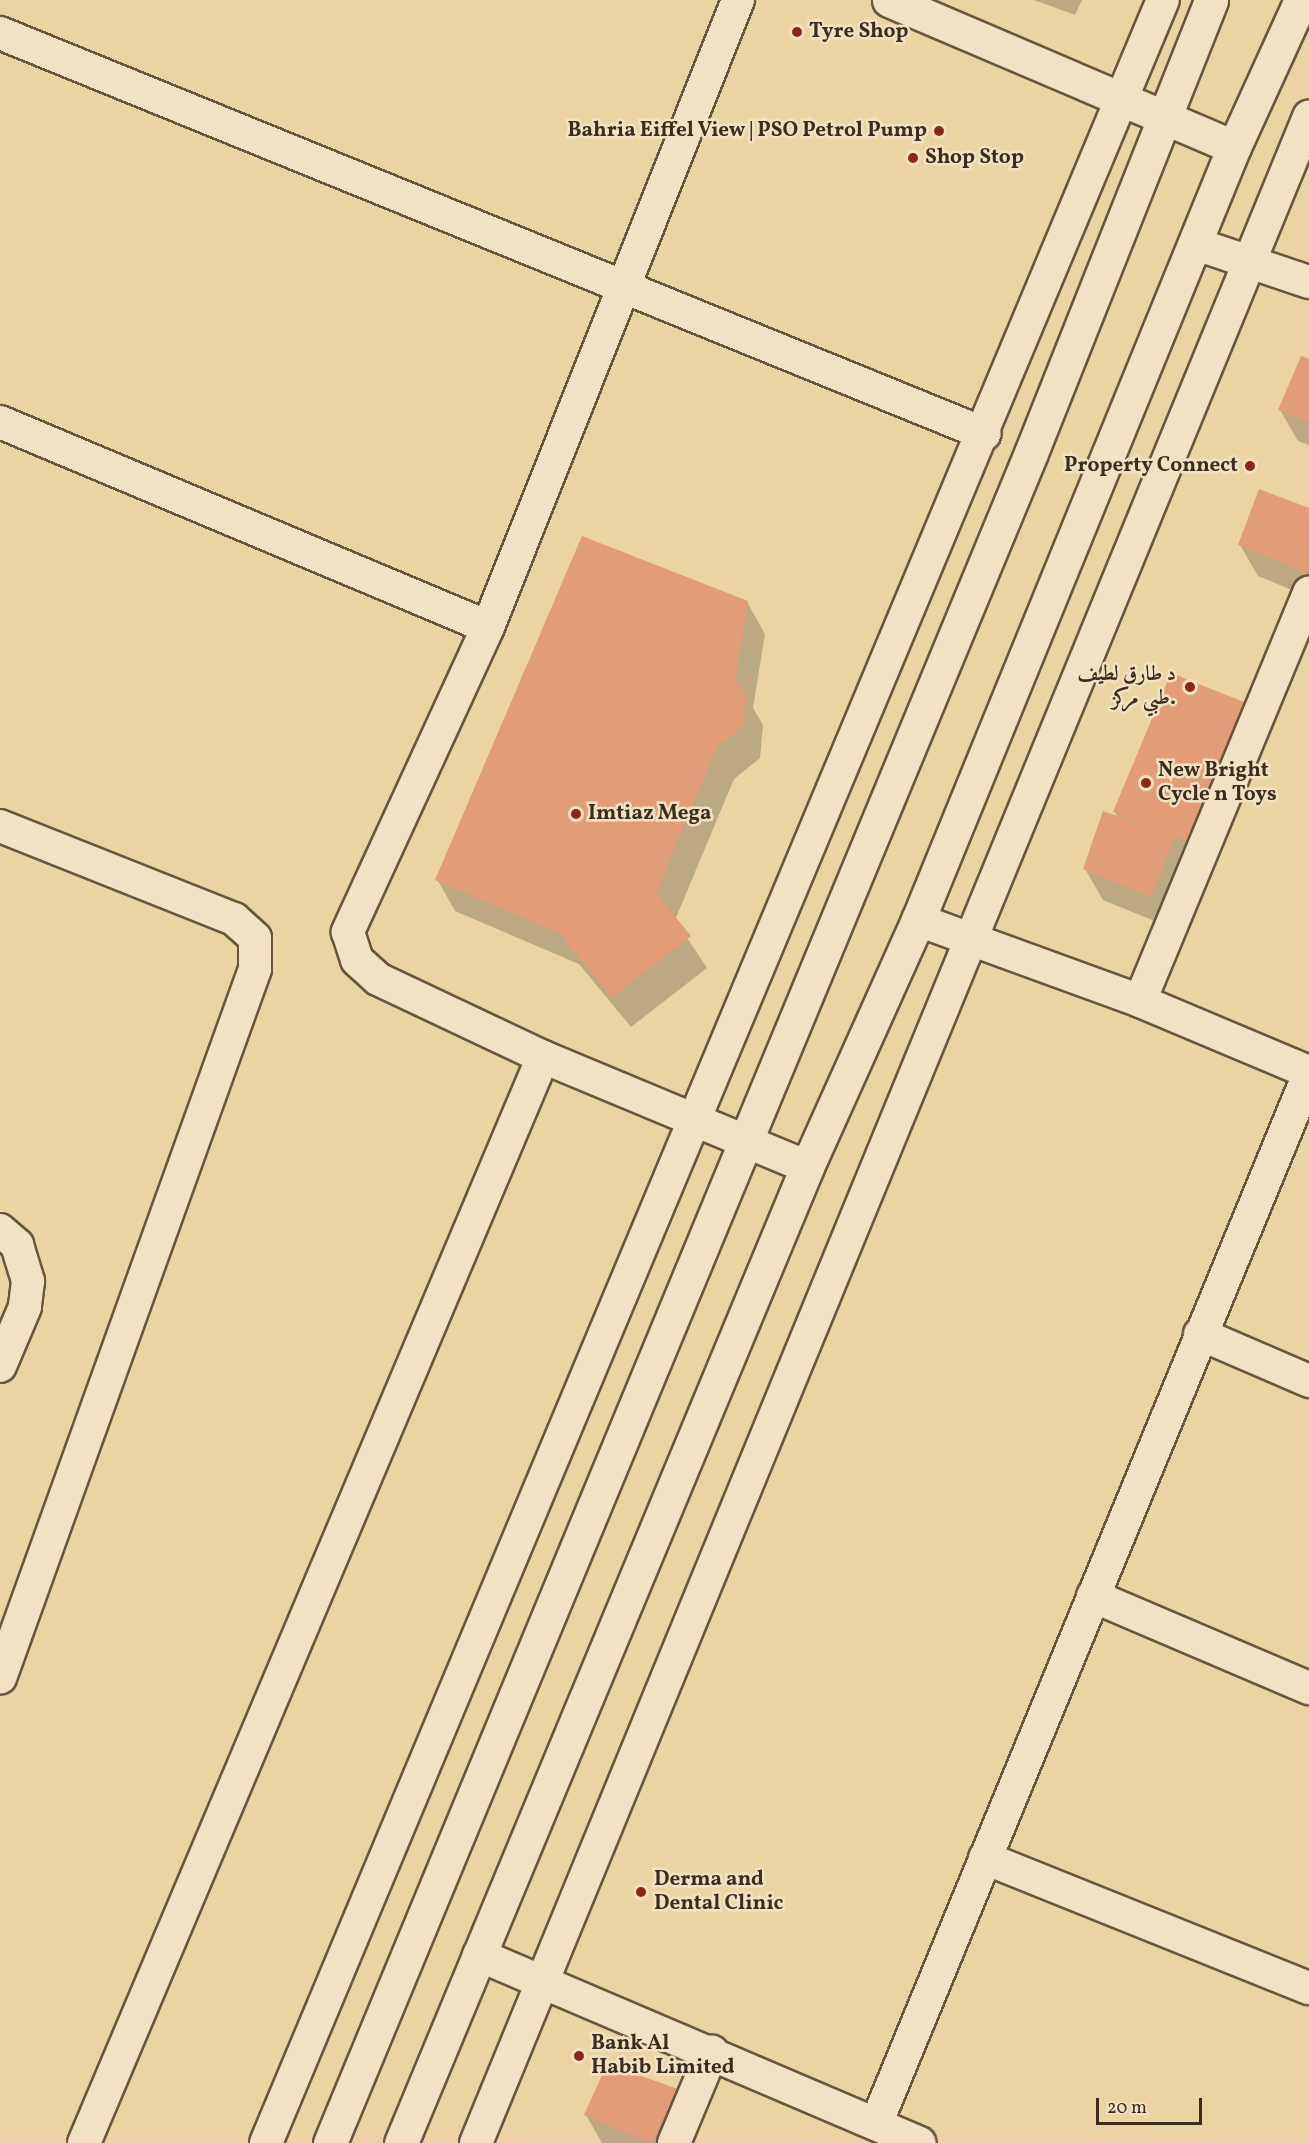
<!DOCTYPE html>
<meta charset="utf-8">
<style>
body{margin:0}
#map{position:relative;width:1309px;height:2143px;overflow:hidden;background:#ebd3a3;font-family:Vollkorn,Amiri,serif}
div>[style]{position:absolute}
.shadow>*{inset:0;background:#0003}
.building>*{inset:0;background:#e29c77}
.roads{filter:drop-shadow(2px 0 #67563d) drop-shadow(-2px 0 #67563d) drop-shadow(0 2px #67563d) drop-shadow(0 -2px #67563d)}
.minor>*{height:32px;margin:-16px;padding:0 16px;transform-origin:16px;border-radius:16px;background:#f2e2c3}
.tertiary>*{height:33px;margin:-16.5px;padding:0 16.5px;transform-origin:16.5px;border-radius:16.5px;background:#f2e2c3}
.dots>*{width:16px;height:16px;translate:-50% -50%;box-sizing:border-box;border:3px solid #f2e2c3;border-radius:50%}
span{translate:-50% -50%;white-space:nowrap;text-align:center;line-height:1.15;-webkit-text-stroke:5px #f2e2c3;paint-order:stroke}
.poi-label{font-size:21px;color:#3b2c1b;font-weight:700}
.left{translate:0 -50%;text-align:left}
.right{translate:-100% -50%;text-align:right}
.scale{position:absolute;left:1096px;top:2098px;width:106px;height:27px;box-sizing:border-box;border:3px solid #3b2c1b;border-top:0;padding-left:8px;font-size:18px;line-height:21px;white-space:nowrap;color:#3b2c1b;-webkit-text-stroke:4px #f2e2c3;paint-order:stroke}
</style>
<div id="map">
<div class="shadow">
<i style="clip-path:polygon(1034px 0,1082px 0,1075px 15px)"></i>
<i style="clip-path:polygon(1309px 360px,1309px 445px,1298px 441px,1280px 410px)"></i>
<i style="clip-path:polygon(1260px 491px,1309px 510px,1309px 597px,1258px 576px,1240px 545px)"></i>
<i style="clip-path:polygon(747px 602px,765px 634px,753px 708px,763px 725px,760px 758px,734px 779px,675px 920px,707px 968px,631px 1027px,579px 964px,455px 911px,437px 879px)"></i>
<i style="clip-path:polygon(1243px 703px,1261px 734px,1169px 927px,1103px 900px,1085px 869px,1118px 818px,1115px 812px)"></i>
<i style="clip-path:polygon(677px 2090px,695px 2121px,684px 2143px,602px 2143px,586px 2115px)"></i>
</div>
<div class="building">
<i style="clip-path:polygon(1301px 356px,1309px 359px,1309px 422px,1278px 410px)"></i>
<i style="clip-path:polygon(1259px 489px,1309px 508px,1307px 573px,1238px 545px)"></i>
<i style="clip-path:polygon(582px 536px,748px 601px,735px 681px,746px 693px,743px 726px,716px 748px,656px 893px,691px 936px,612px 997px,559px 933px,435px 880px)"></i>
<i style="clip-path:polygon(1171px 673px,1244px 702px,1190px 843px,1175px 836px,1151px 897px,1083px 869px,1103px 811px,1156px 830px,1113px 812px)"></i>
<i style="clip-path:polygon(607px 2064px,678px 2089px,652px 2143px,584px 2115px)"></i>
</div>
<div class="roads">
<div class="minor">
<i style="left:738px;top:0;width:675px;rotate:111.74deg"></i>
<i style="left:488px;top:627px;width:336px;rotate:114.7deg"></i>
<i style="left:348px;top:932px;width:29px;rotate:72deg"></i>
<i style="left:357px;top:960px;width:28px;rotate:42deg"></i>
<i style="left:378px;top:979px;width:183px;rotate:25.3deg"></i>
<i style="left:543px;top:1057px;width:286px;rotate:22.6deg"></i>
<i style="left:0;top:33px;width:1063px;rotate:22.15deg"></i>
<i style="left:1196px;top:244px;width:119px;rotate:18.6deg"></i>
<i style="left:0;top:422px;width:529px;rotate:22.79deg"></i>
<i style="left:0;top:826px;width:252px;rotate:21.7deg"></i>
<i style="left:234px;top:919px;width:28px;rotate:42deg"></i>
<i style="left:255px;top:938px;width:31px;rotate:90deg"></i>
<i style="left:255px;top:969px;width:753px;rotate:109.78deg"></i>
<i style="left:918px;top:920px;width:236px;rotate:20deg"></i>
<i style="left:1140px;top:1001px;width:183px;rotate:22.8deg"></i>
<i style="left:1140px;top:1001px;width:442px;rotate:-67.5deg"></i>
<i style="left:0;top:1230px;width:23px;rotate:41deg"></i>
<i style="left:17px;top:1245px;width:38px;rotate:73deg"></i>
<i style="left:28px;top:1281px;width:26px;rotate:97deg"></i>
<i style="left:25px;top:1307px;width:64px;rotate:113deg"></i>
<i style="left:1200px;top:1334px;width:119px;rotate:23.3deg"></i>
<i style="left:1093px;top:1596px;width:235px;rotate:23.1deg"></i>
<i style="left:985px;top:1858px;width:349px;rotate:21.9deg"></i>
<i style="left:479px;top:1955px;width:479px;rotate:23.1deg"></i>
<i style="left:876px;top:2124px;width:1136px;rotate:-67.59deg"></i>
<i style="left:84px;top:2143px;width:1179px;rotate:-67.09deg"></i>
<i style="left:266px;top:2143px;width:2323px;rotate:-67.29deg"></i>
<i style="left:476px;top:2143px;width:2191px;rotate:-67.65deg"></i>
<i style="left:674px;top:2143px;width:99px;rotate:-67.3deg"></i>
</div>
<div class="tertiary">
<i style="left:889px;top:0;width:375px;rotate:23.1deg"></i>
<i style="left:330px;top:2143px;width:1830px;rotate:-67.47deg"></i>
<i style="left:1031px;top:453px;width:487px;rotate:-68.3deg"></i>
<i style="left:401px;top:2143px;width:1057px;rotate:-67.41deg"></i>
<i style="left:807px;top:1167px;width:271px;rotate:-65.8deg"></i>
<i style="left:918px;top:920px;width:835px;rotate:-67.77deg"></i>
<i style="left:1234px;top:147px;width:162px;rotate:-65.5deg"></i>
</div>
</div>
<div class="dots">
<i style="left:797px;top:32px;background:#8f2418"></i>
<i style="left:939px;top:131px;background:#8f2418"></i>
<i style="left:913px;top:158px;background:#8f2418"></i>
<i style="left:1250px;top:466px;background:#8f2418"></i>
<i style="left:1190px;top:687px;background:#8f2418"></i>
<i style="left:1146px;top:783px;background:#8f2418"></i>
<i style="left:576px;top:814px;background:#8f2418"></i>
<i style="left:641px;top:1892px;background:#8f2418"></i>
<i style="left:579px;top:2056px;background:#8f2418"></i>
</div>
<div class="poi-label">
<span class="left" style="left:809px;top:32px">Tyre Shop</span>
<span class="right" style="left:927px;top:131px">Bahria Eiffel View | PSO Petrol Pump</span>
<span class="left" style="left:925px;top:158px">Shop Stop</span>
<span class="right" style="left:1238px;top:466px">Property Connect</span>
<span class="right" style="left:1176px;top:687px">د طارق لطیف<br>طبي مرکز.</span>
<span class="left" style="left:1158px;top:783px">New Bright<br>Cycle n Toys</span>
<span class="left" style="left:588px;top:814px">Imtiaz Mega</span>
<span class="left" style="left:654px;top:1892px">Derma and<br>Dental Clinic</span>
<span class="left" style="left:591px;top:2056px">Bank Al<br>Habib Limited</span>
</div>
<div class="scale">20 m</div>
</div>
